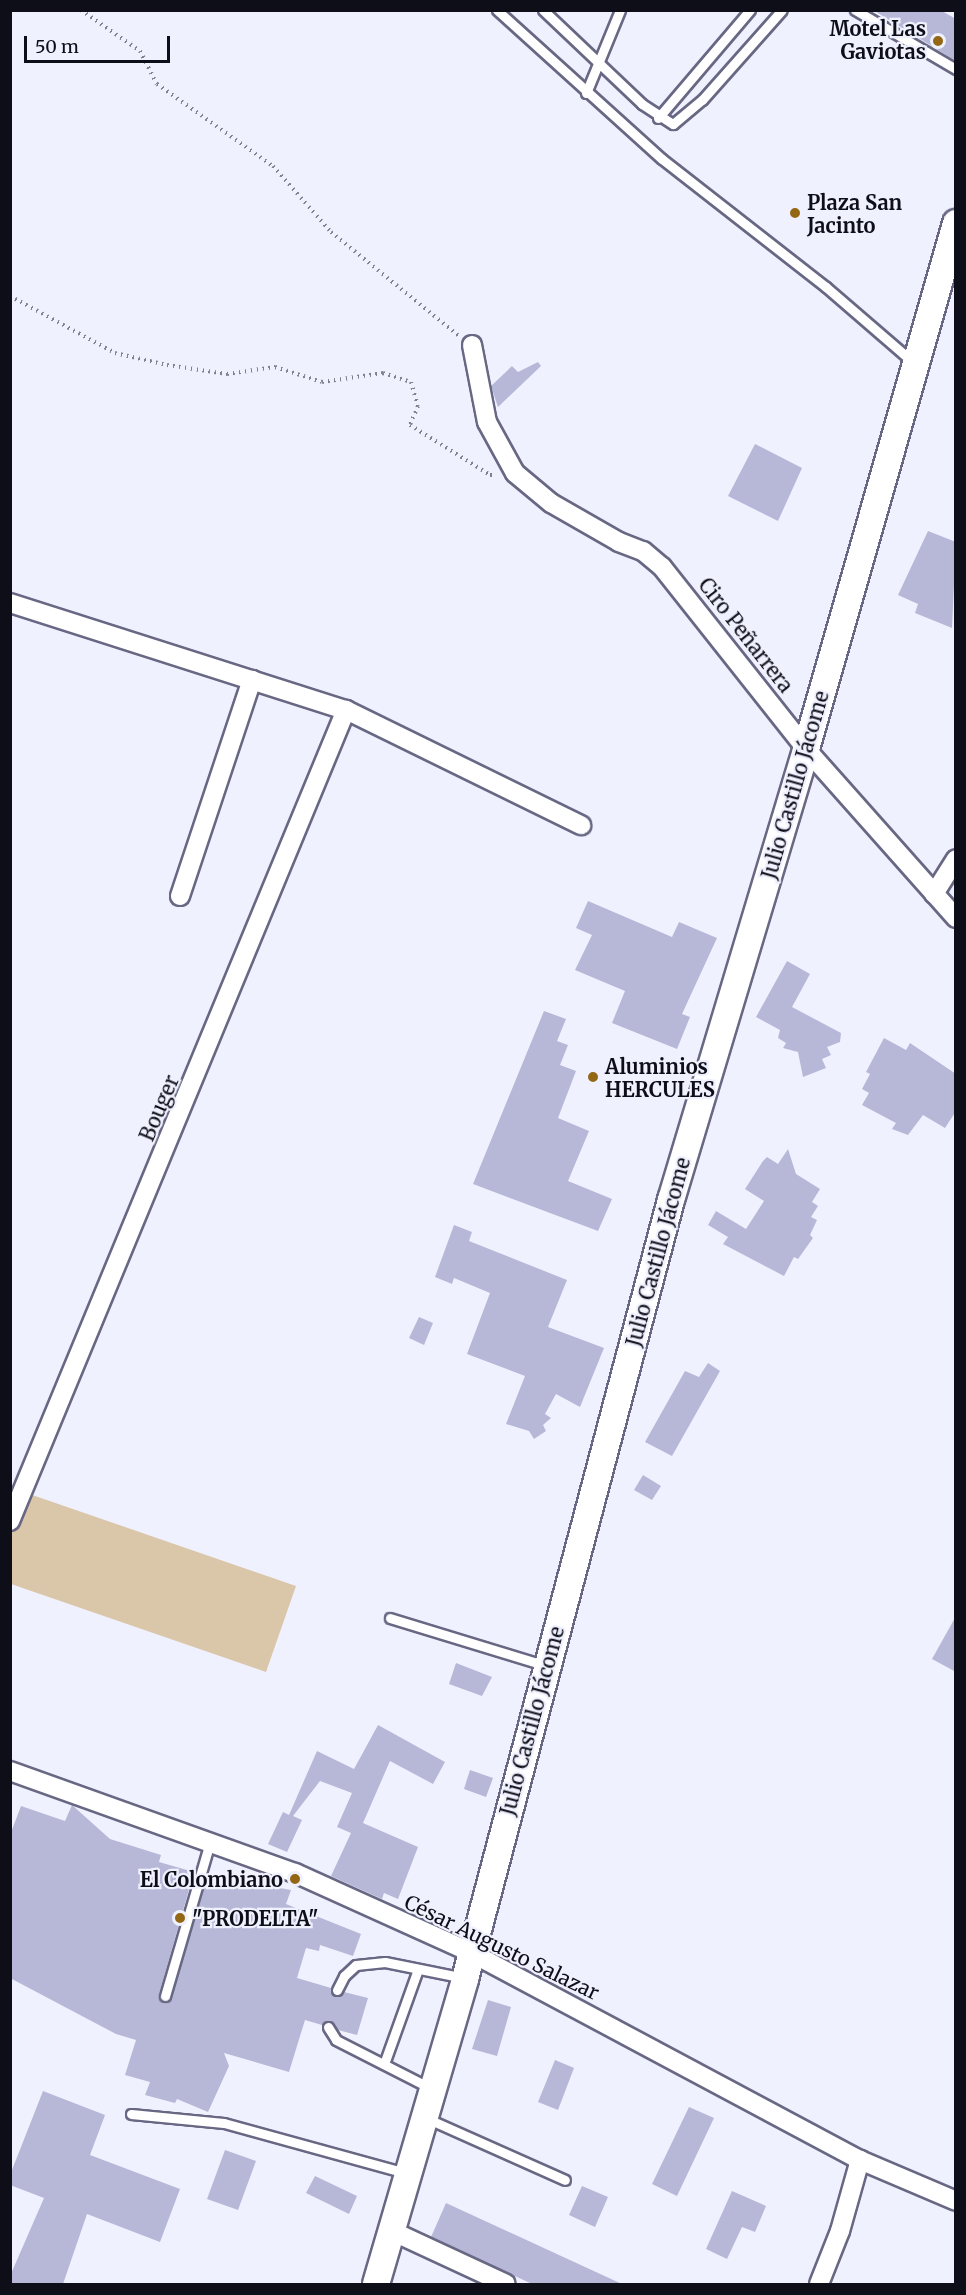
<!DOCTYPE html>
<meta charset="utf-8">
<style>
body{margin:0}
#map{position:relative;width:966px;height:2295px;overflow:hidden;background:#f0f1fe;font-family:Merriweather,serif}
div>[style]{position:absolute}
.green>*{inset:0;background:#dac7aa}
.building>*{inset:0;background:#b7b8d7}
.path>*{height:4px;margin-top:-2px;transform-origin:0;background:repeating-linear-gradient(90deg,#81828e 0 1.5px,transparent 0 6px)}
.roads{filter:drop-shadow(2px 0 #686884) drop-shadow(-2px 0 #686884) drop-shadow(0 2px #686884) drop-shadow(0 -2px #686884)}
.lane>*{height:9px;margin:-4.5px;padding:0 4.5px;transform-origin:4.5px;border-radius:4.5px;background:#fff}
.street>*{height:18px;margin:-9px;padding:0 9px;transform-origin:9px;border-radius:9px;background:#fff}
.secondary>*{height:26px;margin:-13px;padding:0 13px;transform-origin:13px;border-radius:13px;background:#fff}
.dots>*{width:16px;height:16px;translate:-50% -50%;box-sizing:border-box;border:3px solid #f0f1fe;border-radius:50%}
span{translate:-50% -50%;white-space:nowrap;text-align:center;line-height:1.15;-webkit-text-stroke:4.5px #f0f1fe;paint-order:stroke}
.poi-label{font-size:20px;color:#0e0e19;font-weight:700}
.right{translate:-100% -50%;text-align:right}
.left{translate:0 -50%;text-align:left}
.street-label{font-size:20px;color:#0e0e19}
.frame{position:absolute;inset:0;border:12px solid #0e0e19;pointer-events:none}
.scale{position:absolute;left:24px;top:36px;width:146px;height:27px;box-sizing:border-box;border:3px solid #0e0e19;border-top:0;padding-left:8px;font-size:18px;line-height:21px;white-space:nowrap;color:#0e0e19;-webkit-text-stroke:4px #f0f1fe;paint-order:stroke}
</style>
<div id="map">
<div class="green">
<i style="clip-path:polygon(12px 1488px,296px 1586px,266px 1672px,11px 1584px)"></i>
</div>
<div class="building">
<i style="clip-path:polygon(873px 10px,940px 10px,956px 19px,956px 61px)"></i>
<i style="clip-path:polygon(538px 362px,541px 366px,498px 407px,491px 386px,512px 366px,518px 372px)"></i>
<i style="clip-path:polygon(755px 444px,802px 468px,778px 521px,728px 496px)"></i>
<i style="clip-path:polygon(928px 531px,956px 542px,952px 628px,915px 613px,918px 604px,898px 595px)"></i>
<i style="clip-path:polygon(588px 901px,672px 937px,679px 922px,717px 938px,682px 1014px,690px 1017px,677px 1049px,612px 1023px,625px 991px,575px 970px,592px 935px,576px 928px)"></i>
<i style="clip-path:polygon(787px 961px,810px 974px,792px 1007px,841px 1033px,840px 1042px,827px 1047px,831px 1055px,822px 1059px,826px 1068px,803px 1077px,798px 1052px,783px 1048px,786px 1043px,778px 1038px,780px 1030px,756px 1017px)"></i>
<i style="clip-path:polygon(544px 1011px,566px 1019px,557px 1041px,568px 1045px,560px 1065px,576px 1071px,558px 1118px,589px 1131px,568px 1181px,612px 1199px,598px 1231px,473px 1184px)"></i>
<i style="clip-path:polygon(884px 1038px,906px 1050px,910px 1043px,956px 1074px,956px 1111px,945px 1128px,923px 1115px,908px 1135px,892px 1129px,896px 1123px,862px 1105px,869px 1093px,862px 1089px,870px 1074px,866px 1072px)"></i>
<i style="clip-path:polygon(788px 1149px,796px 1174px,820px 1189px,812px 1202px,818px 1206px,811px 1217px,817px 1220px,810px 1235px,813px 1238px,798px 1259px,794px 1257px,784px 1276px,723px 1244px,728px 1237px,708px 1225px,716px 1211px,746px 1229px,764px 1201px,745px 1189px,763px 1161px,767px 1157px,778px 1164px)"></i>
<i style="clip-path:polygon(454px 1225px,472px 1232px,469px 1241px,567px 1280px,548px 1327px,604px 1348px,580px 1407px,556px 1394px,545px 1414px,551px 1418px,543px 1425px,546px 1431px,534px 1439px,529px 1431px,506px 1424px,525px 1376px,467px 1354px,490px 1293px,454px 1278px,452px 1284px,435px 1277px)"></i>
<i style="clip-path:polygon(419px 1317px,433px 1323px,424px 1345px,409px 1338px)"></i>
<i style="clip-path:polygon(708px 1363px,720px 1371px,672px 1456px,645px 1442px,685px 1371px,699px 1377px)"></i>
<i style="clip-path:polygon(643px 1475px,661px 1486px,652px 1500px,634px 1490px)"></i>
<i style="clip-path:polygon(956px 1616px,956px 1672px,932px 1659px)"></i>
<i style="clip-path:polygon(456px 1663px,492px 1677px,482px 1696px,449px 1684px)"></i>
<i style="clip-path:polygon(378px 1725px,445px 1762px,433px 1784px,390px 1761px,363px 1823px,418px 1847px,398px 1899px,384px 1893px,382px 1899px,331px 1876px,351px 1833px,337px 1827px,352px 1793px,320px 1781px,293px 1816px,302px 1820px,287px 1852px,268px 1844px,283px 1812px,289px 1815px,317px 1751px,354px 1769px)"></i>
<i style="clip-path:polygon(470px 1770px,493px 1778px,486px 1797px,464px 1789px)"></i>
<i style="clip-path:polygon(72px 1805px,110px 1839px,161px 1855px,159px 1862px,194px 1872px,159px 1994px,161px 2001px,167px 2002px,171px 1998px,208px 1875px,291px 1890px,286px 1904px,361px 1934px,353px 1956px,320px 1945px,319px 1951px,306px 1948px,297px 1978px,331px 1988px,335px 1996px,344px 1992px,368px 1998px,357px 2035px,338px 2030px,331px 2021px,322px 2025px,305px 2020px,289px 2072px,224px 2053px,229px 2066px,208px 2112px,177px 2099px,175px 2103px,145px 2095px,150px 2082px,125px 2075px,136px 2040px,116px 2034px,10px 1978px,10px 1835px,21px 1806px,65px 1821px)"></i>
<i style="clip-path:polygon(488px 2000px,511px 2007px,497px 2056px,472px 2049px)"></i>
<i style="clip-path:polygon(555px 2060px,574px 2068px,558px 2110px,538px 2102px)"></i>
<i style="clip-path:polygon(43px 2091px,105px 2115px,90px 2155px,180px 2189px,160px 2242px,87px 2214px,63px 2284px,10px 2284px,10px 2276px,44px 2198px,10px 2185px,10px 2175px)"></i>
<i style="clip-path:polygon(689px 2107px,714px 2118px,677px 2196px,652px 2184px)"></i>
<i style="clip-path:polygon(225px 2150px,256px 2161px,238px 2210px,207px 2199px)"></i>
<i style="clip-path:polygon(315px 2176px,357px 2196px,349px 2214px,306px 2193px)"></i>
<i style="clip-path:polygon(582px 2186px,608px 2197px,595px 2227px,569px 2215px)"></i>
<i style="clip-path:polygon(732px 2191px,766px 2206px,755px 2232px,742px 2227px,727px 2259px,706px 2249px)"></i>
<i style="clip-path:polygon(446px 2203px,622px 2284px,532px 2284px,431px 2237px)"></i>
</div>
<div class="path">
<i style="left:81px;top:10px;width:72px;rotate:34.8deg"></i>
<i style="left:140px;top:51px;width:37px;rotate:63deg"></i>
<i style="left:157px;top:84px;width:142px;rotate:35.3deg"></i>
<i style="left:273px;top:166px;width:88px;rotate:48.7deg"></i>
<i style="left:331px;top:232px;width:165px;rotate:39.1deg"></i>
<i style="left:10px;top:296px;width:119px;rotate:28.5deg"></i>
<i style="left:115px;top:353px;width:53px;rotate:13deg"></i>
<i style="left:167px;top:365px;width:61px;rotate:8.5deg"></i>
<i style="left:227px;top:374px;width:49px;rotate:-8.3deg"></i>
<i style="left:275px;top:367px;width:49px;rotate:17.7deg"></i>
<i style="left:322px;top:382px;width:62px;rotate:-8.4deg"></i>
<i style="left:383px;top:373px;width:29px;rotate:18deg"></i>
<i style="left:411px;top:382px;width:25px;rotate:74deg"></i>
<i style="left:418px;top:406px;width:21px;rotate:113deg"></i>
<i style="left:410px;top:425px;width:94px;rotate:32deg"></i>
<i style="left:490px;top:475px;width:6px"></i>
</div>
<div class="roads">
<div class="lane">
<i style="left:497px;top:10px;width:222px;rotate:42.1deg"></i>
<i style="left:662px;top:159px;width:208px;rotate:38deg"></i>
<i style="left:826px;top:287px;width:116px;rotate:40.8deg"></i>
<i style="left:543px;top:10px;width:137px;rotate:43.5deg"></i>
<i style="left:642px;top:104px;width:37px;rotate:33deg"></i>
<i style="left:673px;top:124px;width:38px;rotate:-40deg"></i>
<i style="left:702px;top:100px;width:120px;rotate:-48.4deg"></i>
<i style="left:855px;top:10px;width:117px;rotate:30.3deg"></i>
<i style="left:586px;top:93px;width:90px;rotate:-67.7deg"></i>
<i style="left:658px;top:118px;width:142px;rotate:-49.6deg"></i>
<i style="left:390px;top:1618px;width:164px;rotate:17deg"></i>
<i style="left:337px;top:1990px;width:16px;rotate:-63deg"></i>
<i style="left:344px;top:1976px;width:16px;rotate:-43deg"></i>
<i style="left:356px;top:1965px;width:29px;rotate:-6deg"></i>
<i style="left:385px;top:1962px;width:81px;rotate:11.4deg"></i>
<i style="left:165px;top:1996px;width:160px;rotate:-73.7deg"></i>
<i style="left:328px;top:2027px;width:15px;rotate:58deg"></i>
<i style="left:336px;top:2040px;width:108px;rotate:27deg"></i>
<i style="left:384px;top:2064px;width:101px;rotate:-70.3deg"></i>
<i style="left:131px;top:2114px;width:93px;rotate:5.5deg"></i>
<i style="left:224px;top:2123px;width:188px;rotate:15.4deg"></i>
<i style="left:426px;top:2118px;width:152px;rotate:24deg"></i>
</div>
<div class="street">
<i style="left:472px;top:345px;width:78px;rotate:79deg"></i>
<i style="left:487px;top:422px;width:58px;rotate:61.2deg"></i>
<i style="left:515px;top:473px;width:47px;rotate:39.8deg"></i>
<i style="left:551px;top:503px;width:78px;rotate:29.8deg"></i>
<i style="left:619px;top:542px;width:26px;rotate:21deg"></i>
<i style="left:643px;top:551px;width:25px;rotate:40deg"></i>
<i style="left:662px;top:567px;width:232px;rotate:51.6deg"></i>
<i style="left:806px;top:749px;width:226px;rotate:48.4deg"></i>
<i style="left:10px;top:603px;width:353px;rotate:17.7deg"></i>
<i style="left:346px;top:710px;width:262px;rotate:26.1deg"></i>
<i style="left:934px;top:894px;width:41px;rotate:-57.8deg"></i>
<i style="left:180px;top:896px;width:228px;rotate:-71.6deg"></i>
<i style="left:10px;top:1521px;width:878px;rotate:-67.5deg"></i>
<i style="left:10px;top:1771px;width:303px;rotate:19.7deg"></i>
<i style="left:295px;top:1873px;width:192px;rotate:24.3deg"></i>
<i style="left:470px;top:1952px;width:442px;rotate:28.1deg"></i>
<i style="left:860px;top:2160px;width:104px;rotate:23.1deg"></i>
<i style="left:394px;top:2232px;width:123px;rotate:24.9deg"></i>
<i style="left:819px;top:2284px;width:57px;rotate:-68.4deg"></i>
<i style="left:840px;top:2231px;width:74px;rotate:-74.3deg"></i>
</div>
<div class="secondary">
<i style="left:376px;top:2284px;width:318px;rotate:-73.7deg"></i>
<i style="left:465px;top:1979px;width:806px;rotate:-75.19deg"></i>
<i style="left:671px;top:1200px;width:471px;rotate:-73.3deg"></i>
<i style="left:806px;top:749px;width:547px;rotate:-74.08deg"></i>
</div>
</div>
<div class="dots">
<i style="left:938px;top:41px;background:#936713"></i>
<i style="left:795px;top:213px;background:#936713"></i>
<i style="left:593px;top:1077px;background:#936713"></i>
<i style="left:295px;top:1879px;background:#936713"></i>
<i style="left:180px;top:1918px;background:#936713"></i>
</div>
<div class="poi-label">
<span class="right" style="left:926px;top:40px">Motel Las<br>Gaviotas</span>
<span class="left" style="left:807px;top:214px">Plaza San<br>Jacinto</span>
<span class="left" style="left:605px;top:1078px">Aluminios<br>HERCULES</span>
<span class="right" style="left:283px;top:1879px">El Colombiano</span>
<span class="left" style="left:192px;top:1918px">"PRODELTA"</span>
</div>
<div class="street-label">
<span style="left:746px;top:635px;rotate:52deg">Ciro Peñarrera</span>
<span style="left:795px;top:785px;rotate:-74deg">Julio Castillo Jácome</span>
<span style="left:159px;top:1108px;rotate:-67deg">Bouger</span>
<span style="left:658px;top:1252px;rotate:-75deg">Julio Castillo Jácome</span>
<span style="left:532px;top:1721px;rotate:-75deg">Julio Castillo Jácome</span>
<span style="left:502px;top:1947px;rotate:26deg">César Augusto Salazar</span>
</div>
<div class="frame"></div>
<div class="scale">50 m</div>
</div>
